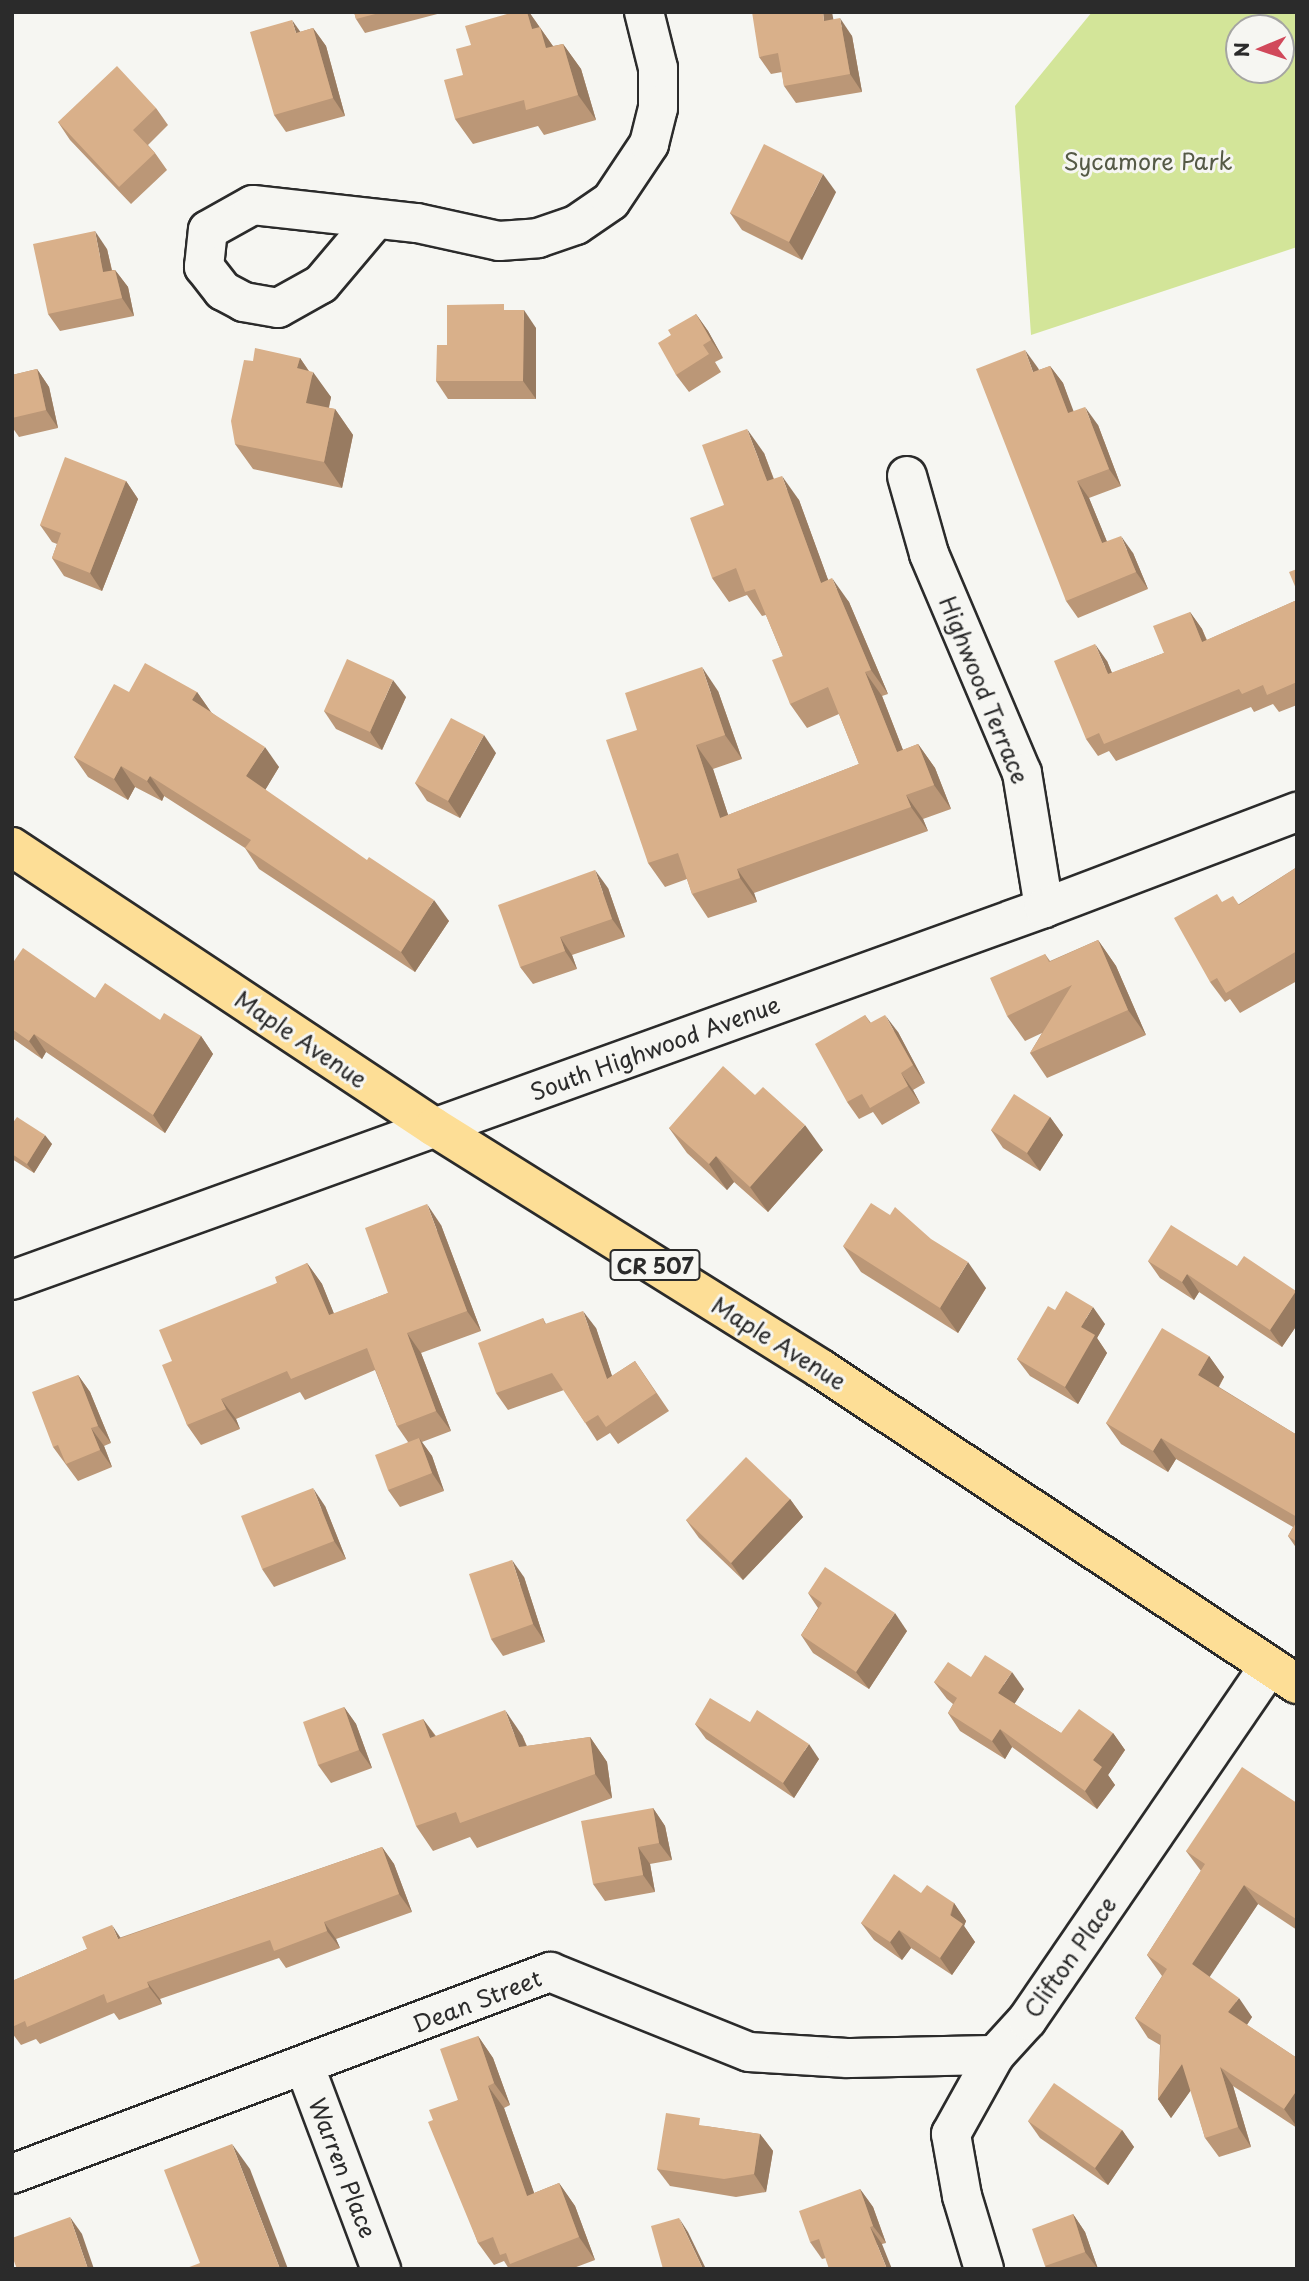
<!DOCTYPE html>
<style>
body{margin:0}
#map{position:relative;width:1309px;height:2281px;overflow:hidden;background:#f6f6f2;font-family:"Playpen Sans",sans-serif}
div>[style]{position:absolute}
.green>*{inset:0;background:#d3e599}
.roads{filter:drop-shadow(2px 0 #2b2b2b) drop-shadow(-2px 0 #2b2b2b) drop-shadow(0 2px #2b2b2b) drop-shadow(0 -2px #2b2b2b)}
.minor>*{height:38px;margin:-19px;padding:0 19px;transform-origin:19px;border-radius:19px;background:#f6f6f2}
.major>*{height:38px;margin:-19px;padding:0 19px;transform-origin:19px;border-radius:19px;background:#fdde96}
.wall>*{inset:0;background:#bb9777}
.shaded-wall>*{inset:0;background:#987b61}
.building>*{inset:0;background:#d9b08a}
span{translate:-50% -50%;white-space:nowrap;text-align:center;line-height:1.15;-webkit-text-stroke:6px #f6f6f2;paint-order:stroke}
.shield-label span{padding:2px 5px;background:#f6f6f2;border:2px solid;border-radius:5px;-webkit-text-stroke-width:0}
.shield-label{font-size:21px;color:#2b2b2b;font-weight:700}
.park-label{font-size:23px;color:#555a46}
.street-label{font-size:23px;color:#2b2b2b}
.frame{position:absolute;inset:0;border:14px solid #2b2b2b;pointer-events:none}
.north{position:absolute;left:1225px;top:14px;width:70px;height:70px;box-sizing:border-box;background:#f6f6f2;border:2px solid #a5a5a2;border-radius:50%;rotate:268deg;font-size:19px;font-weight:700;line-height:28px;text-align:center;color:#2b2b2b}
.north::after{content:'';display:block;margin:auto;width:24px;height:32px;background:#d1495b;clip-path:polygon(50% 0,100% 100%,50% 72%,0 100%)}
</style>
<div id="map">
<div class="green">
<i style="clip-path:polygon(evenodd,1092px 12px,1297px 12px,1297px 247px,1031px 335px,1015px 106px,1092px 12px,1239px 28px,1281px 28px,1281px 70px,1239px 70px,1239px 28px)"></i>
</div>
<div class="roads">
<div class="minor">
<i style="left:376px;top:219px;width:85px;rotate:130.2deg"></i>
<i style="left:321px;top:284px;width:49px;rotate:150.8deg"></i>
<i style="left:278px;top:308px;width:35px;rotate:-170deg"></i>
<i style="left:244px;top:302px;width:24px;rotate:-152deg"></i>
<i style="left:223px;top:291px;width:31px;rotate:-128deg"></i>
<i style="left:204px;top:267px;width:37px;rotate:-84deg"></i>
<i style="left:208px;top:230px;width:51px;rotate:-29.1deg"></i>
<i style="left:253px;top:205px;width:165px;rotate:6.3deg"></i>
<i style="left:417px;top:223px;width:84px;rotate:12.4deg"></i>
<i style="left:499px;top:241px;width:39px;rotate:-4deg"></i>
<i style="left:538px;top:238px;width:40px;rotate:-18.9deg"></i>
<i style="left:576px;top:225px;width:42px;rotate:-34.4deg"></i>
<i style="left:611px;top:201px;width:69px;rotate:-56.3deg"></i>
<i style="left:649px;top:144px;width:37px;rotate:-76deg"></i>
<i style="left:658px;top:108px;width:40px;rotate:-90deg"></i>
<i style="left:658px;top:68px;width:58px;rotate:-104deg"></i>
<i style="left:907px;top:476px;width:81px;rotate:74.2deg"></i>
<i style="left:929px;top:554px;width:238px;rotate:67deg"></i>
<i style="left:1022px;top:773px;width:137px;rotate:80.7deg"></i>
<i style="left:12px;top:1280px;width:1097px;rotate:-19.82deg"></i>
<i style="left:1044px;top:908px;width:271px;rotate:-20.8deg"></i>
<i style="left:305px;top:2067px;width:216px;rotate:69.4deg"></i>
<i style="left:12px;top:2174px;width:575px;rotate:-20.58deg"></i>
<i style="left:550px;top:1972px;width:214px;rotate:21.9deg"></i>
<i style="left:749px;top:2052px;width:98px;rotate:3.5deg"></i>
<i style="left:847px;top:2058px;width:148px;rotate:-1.2deg"></i>
<i style="left:984px;top:2269px;width:76px;rotate:-106.8deg"></i>
<i style="left:962px;top:2196px;width:63px;rotate:-100.1deg"></i>
<i style="left:951px;top:2134px;width:90px;rotate:-60.9deg"></i>
<i style="left:995px;top:2055px;width:47px;rotate:-47.6deg"></i>
<i style="left:1027px;top:2020px;width:429px;rotate:-55.6deg"></i>
</div>
<div class="major">
<i style="left:12px;top:847px;width:506px;rotate:33.56deg"></i>
<i style="left:434px;top:1127px;width:456px;rotate:32deg"></i>
<i style="left:821px;top:1369px;width:571px;rotate:33.5deg"></i>
</div>
</div>
<div class="wall">
<i style="clip-path:polygon(354px 12px,445px 12px,365px 33px,356px 19px)"></i>
<i style="clip-path:polygon(514px 12px,529px 12px,553px 46px,563px 44px,581px 69px,596px 120px,544px 135px,538px 126px,473px 144px,455px 119px,463px 75px,471px 45px)"></i>
<i style="clip-path:polygon(833px 20px,852px 36px,862px 92px,796px 103px,784px 86px,782px 72px,771px 74px,759px 57px)"></i>
<i style="clip-path:polygon(313px 28px,326px 46px,345px 116px,286px 132px,274px 115px,300px 32px)"></i>
<i style="clip-path:polygon(156px 108px,168px 125px,148px 145px,155px 153px,167px 170px,131px 204px,70px 140px,58px 122px)"></i>
<i style="clip-path:polygon(836px 192px,802px 260px,742px 230px,730px 213px)"></i>
<i style="clip-path:polygon(107px 249px,112px 270px,115px 270px,128px 287px,134px 316px,60px 331px,48px 314px)"></i>
<i style="clip-path:polygon(508px 310px,536px 328px,536px 399px,448px 399px,436px 381px,447px 345px)"></i>
<i style="clip-path:polygon(696px 314px,708px 331px,723px 358px,715px 362px,721px 372px,689px 392px,676px 375px,671px 335px)"></i>
<i style="clip-path:polygon(300px 358px,309px 371px,331px 397px,329px 408px,335px 409px,353px 435px,342px 488px,253px 469px,235px 444px,253px 361px)"></i>
<i style="clip-path:polygon(1050px 366px,1063px 383px,1073px 412px,1098px 425px,1121px 486px,1089px 498px,1107px 542px,1133px 553px,1148px 589px,1078px 618px,1066px 601px,1038px 368px,1039px 370px)"></i>
<i style="clip-path:polygon(37px 369px,49px 387px,58px 428px,19px 437px,12px 427px,12px 375px)"></i>
<i style="clip-path:polygon(764px 453px,774px 479px,799px 500px,828px 580px,849px 602px,888px 694px,882px 696px,903px 750px,918px 744px,935px 768px,951px 809px,923px 819px,928px 831px,754px 893px,757px 902px,708px 918px,692px 894px,687px 879px,665px 887px,648px 863px,637px 730px,718px 691px,742px 759px,713px 769px,728px 815px,859px 764px,839px 714px,807px 728px,790px 704px,783px 656px,766px 615px,762px 616px,747px 595px,729px 602px,712px 578px,724px 505px)"></i>
<i style="clip-path:polygon(126px 481px,138px 499px,102px 591px,64px 576px,52px 558px,57px 544px,52px 542px,40px 525px)"></i>
<i style="clip-path:polygon(1297px 600px,1297px 705px,1279px 712px,1273px 704px,1254px 712px,1251px 707px,1116px 761px,1109px 751px,1098px 756px,1086px 739px,1107px 661px,1112px 673px,1164px 653px,1190px 612px,1202px 629px,1207px 640px)"></i>
<i style="clip-path:polygon(129px 692px,197px 692px,211px 712px,279px 767px,265px 790px,449px 921px,415px 972px,259px 869px,245px 848px,164px 796px,162px 801px,135px 787px,128px 800px,88px 777px,74px 757px)"></i>
<i style="clip-path:polygon(406px 697px,382px 750px,336px 729px,324px 711px)"></i>
<i style="clip-path:polygon(496px 753px,460px 818px,427px 801px,415px 783px)"></i>
<i style="clip-path:polygon(1297px 867px,1297px 981px,1240px 1013px,1230px 999px,1225px 1002px,1210px 982px,1223px 902px,1239px 904px)"></i>
<i style="clip-path:polygon(608px 888px,625px 937px,572px 955px,577px 969px,533px 984px,520px 967px)"></i>
<i style="clip-path:polygon(1098px 940px,1116px 966px,1146px 1035px,1047px 1078px,1030px 1053px,1042px 1033px,1025px 1041px,1007px 1016px,1045px 954px,1050px 961px)"></i>
<i style="clip-path:polygon(12px 964px,95px 998px,160px 1020px,201px 1036px,213px 1054px,165px 1133px,46px 1052px,42px 1059px,12px 1038px)"></i>
<i style="clip-path:polygon(865px 1015px,871px 1023px,898px 1032px,925px 1083px,913px 1090px,920px 1103px,882px 1125px,873px 1112px,859px 1119px,847px 1102px)"></i>
<i style="clip-path:polygon(755px 1095px,823px 1150px,768px 1212px,734px 1182px,727px 1190px,687px 1153px,669px 1128px)"></i>
<i style="clip-path:polygon(1050px 1117px,1063px 1135px,1040px 1171px,1003px 1148px,991px 1130px)"></i>
<i style="clip-path:polygon(12px 1124px,52px 1144px,34px 1173px,12px 1159px)"></i>
<i style="clip-path:polygon(441px 1225px,481px 1331px,421px 1353px,451px 1431px,422px 1442px,432px 1456px,444px 1491px,400px 1507px,388px 1490px,408px 1442px,397px 1426px,375px 1370px,305px 1400px,300px 1392px,236px 1419px,240px 1429px,201px 1445px,187px 1425px,172px 1361px,277px 1283px,307px 1263px,322px 1284px,334px 1314px,388px 1293px)"></i>
<i style="clip-path:polygon(843px 1246px,986px 1288px,958px 1333px,861px 1272px)"></i>
<i style="clip-path:polygon(1148px 1261px,1237px 1266px,1297px 1292px,1297px 1325px,1282px 1347px,1199px 1292px,1194px 1300px,1160px 1278px)"></i>
<i style="clip-path:polygon(1055px 1310px,1105px 1324px,1097px 1338px,1107px 1353px,1078px 1404px,1030px 1376px,1017px 1359px)"></i>
<i style="clip-path:polygon(543px 1318px,546px 1324px,596px 1328px,612px 1376px,635px 1361px,669px 1411px,618px 1444px,610px 1433px,597px 1441px,564px 1390px,508px 1410px,496px 1393px)"></i>
<i style="clip-path:polygon(1209px 1356px,1224px 1377px,1219px 1387px,1297px 1435px,1297px 1549px,1288px 1536px,1293px 1527px,1176px 1459px,1168px 1472px,1121px 1444px,1106px 1423px)"></i>
<i style="clip-path:polygon(78px 1375px,90px 1392px,111px 1443px,104px 1446px,112px 1467px,78px 1481px,53px 1447px)"></i>
<i style="clip-path:polygon(790px 1499px,803px 1517px,743px 1580px,699px 1538px,686px 1520px)"></i>
<i style="clip-path:polygon(325px 1506px,346px 1559px,274px 1587px,262px 1569px)"></i>
<i style="clip-path:polygon(524px 1577px,545px 1642px,503px 1656px,491px 1639px)"></i>
<i style="clip-path:polygon(808px 1593px,907px 1631px,869px 1689px,813px 1653px,801px 1635px,818px 1608px)"></i>
<i style="clip-path:polygon(971px 1677px,1024px 1689px,1014px 1704px,1061px 1733px,1113px 1733px,1125px 1750px,1108px 1775px,1115px 1785px,1097px 1809px,1012px 1747px,1005px 1759px,960px 1731px,948px 1713px,953px 1704px,947px 1699px,934px 1682px)"></i>
<i style="clip-path:polygon(344px 1707px,356px 1724px,372px 1768px,331px 1783px,318px 1765px)"></i>
<i style="clip-path:polygon(423px 1719px,436px 1736px,522px 1735px,527px 1746px,590px 1737px,607px 1762px,612px 1798px,477px 1848px,470px 1837px,433px 1851px,416px 1826px)"></i>
<i style="clip-path:polygon(750px 1722px,819px 1759px,794px 1798px,706px 1739px,695px 1724px)"></i>
<i style="clip-path:polygon(1297px 1803px,1297px 1930px,1258px 1904px,1209px 1977px,1252px 2017px,1247px 2025px,1297px 2058px,1297px 2128px,1233px 2086px,1251px 2147px,1219px 2157px,1205px 2138px,1191px 2090px,1171px 2118px,1158px 2099px,1160px 2045px,1148px 2038px,1135px 2018px,1162px 1976px,1147px 1955px,1201px 1871px,1186px 1851px)"></i>
<i style="clip-path:polygon(653px 1808px,665px 1826px,672px 1860px,650px 1864px,655px 1892px,605px 1901px,593px 1884px)"></i>
<i style="clip-path:polygon(382px 1847px,394px 1864px,412px 1912px,336px 1939px,340px 1948px,286px 1968px,279px 1958px,160px 1999px,162px 2004px,119px 2020px,114px 2013px,40px 2044px,36px 2039px,21px 2045px,12px 2033px,12px 1981px,87px 1949px)"></i>
<i style="clip-path:polygon(921px 1893px,954px 1903px,966px 1921px,964px 1926px,975px 1942px,952px 1975px,911px 1948px,902px 1960px,874px 1940px,861px 1923px)"></i>
<i style="clip-path:polygon(478px 2036px,493px 2058px,510px 2105px,504px 2108px,534px 2193px,559px 2183px,575px 2206px,595px 2260px,571px 2269px,509px 2269px,504px 2261px,494px 2265px,478px 2243px,433px 2120px,458px 2100px)"></i>
<i style="clip-path:polygon(1028px 2121px,1122px 2130px,1134px 2147px,1108px 2185px,1040px 2138px)"></i>
<i style="clip-path:polygon(705px 2126px,760px 2134px,773px 2151px,766px 2192px,736px 2197px,670px 2186px,657px 2169px)"></i>
<i style="clip-path:polygon(860px 2189px,873px 2207px,886px 2243px,822px 2259px,810px 2242px)"></i>
<i style="clip-path:polygon(1073px 2214px,1085px 2232px,1098px 2269px,1047px 2269px,1045px 2266px)"></i>
</div>
<div class="shaded-wall">
<i style="clip-path:polygon(527px 12px,529px 12px,557px 52px,564px 74px,532px 29px)"></i>
<i style="clip-path:polygon(823px 12px,832px 12px,837px 39px,824px 21px)"></i>
<i style="clip-path:polygon(840px 18px,852px 36px,862px 92px,850px 74px)"></i>
<i style="clip-path:polygon(292px 20px,304px 37px,296px 33px)"></i>
<i style="clip-path:polygon(313px 28px,326px 46px,345px 116px,333px 98px)"></i>
<i style="clip-path:polygon(563px 44px,581px 69px,596px 120px,578px 95px)"></i>
<i style="clip-path:polygon(823px 174px,836px 192px,802px 260px,789px 242px)"></i>
<i style="clip-path:polygon(95px 231px,107px 249px,116px 290px,103px 272px)"></i>
<i style="clip-path:polygon(115px 270px,128px 287px,134px 316px,122px 298px)"></i>
<i style="clip-path:polygon(524px 310px,536px 328px,536px 399px,523px 381px)"></i>
<i style="clip-path:polygon(696px 314px,708px 331px,723px 358px,711px 340px)"></i>
<i style="clip-path:polygon(1025px 350px,1038px 368px,1046px 390px,1033px 372px)"></i>
<i style="clip-path:polygon(300px 358px,312px 376px,313px 372px,331px 397px,324px 428px,306px 403px,297px 368px)"></i>
<i style="clip-path:polygon(1050px 366px,1063px 383px,1081px 431px,1068px 413px)"></i>
<i style="clip-path:polygon(37px 369px,49px 387px,58px 428px,46px 410px)"></i>
<i style="clip-path:polygon(1085px 407px,1098px 425px,1121px 486px,1109px 469px)"></i>
<i style="clip-path:polygon(335px 409px,353px 435px,342px 488px,324px 462px)"></i>
<i style="clip-path:polygon(747px 429px,764px 453px,783px 505px,767px 481px)"></i>
<i style="clip-path:polygon(782px 476px,799px 500px,838px 607px,821px 583px)"></i>
<i style="clip-path:polygon(126px 481px,138px 499px,102px 591px,90px 573px)"></i>
<i style="clip-path:polygon(1077px 481px,1089px 498px,1115px 561px,1102px 543px)"></i>
<i style="clip-path:polygon(1121px 536px,1133px 553px,1148px 589px,1136px 572px)"></i>
<i style="clip-path:polygon(832px 578px,849px 602px,888px 694px,871px 670px)"></i>
<i style="clip-path:polygon(1190px 612px,1202px 629px,1214px 660px,1202px 642px)"></i>
<i style="clip-path:polygon(1095px 644px,1107px 661px,1120px 692px,1108px 674px)"></i>
<i style="clip-path:polygon(702px 667px,718px 691px,742px 759px,725px 735px)"></i>
<i style="clip-path:polygon(865px 672px,882px 696px,913px 776px,897px 752px)"></i>
<i style="clip-path:polygon(393px 680px,406px 697px,382px 750px,370px 732px)"></i>
<i style="clip-path:polygon(197px 692px,211px 712px,192px 700px)"></i>
<i style="clip-path:polygon(484px 735px,496px 753px,460px 818px,448px 801px)"></i>
<i style="clip-path:polygon(918px 744px,935px 768px,951px 809px,934px 785px)"></i>
<i style="clip-path:polygon(696px 745px,713px 769px,737px 842px,720px 818px)"></i>
<i style="clip-path:polygon(265px 747px,279px 767px,261px 797px,246px 776px)"></i>
<i style="clip-path:polygon(121px 766px,135px 787px,128px 800px,114px 779px)"></i>
<i style="clip-path:polygon(150px 776px,164px 796px,162px 801px,147px 781px)"></i>
<i style="clip-path:polygon(906px 795px,923px 819px,928px 831px,911px 807px)"></i>
<i style="clip-path:polygon(737px 869px,754px 893px,757px 902px,740px 878px)"></i>
<i style="clip-path:polygon(595px 870px,608px 888px,625px 937px,612px 919px)"></i>
<i style="clip-path:polygon(434px 900px,449px 921px,415px 972px,401px 952px)"></i>
<i style="clip-path:polygon(560px 937px,572px 955px,577px 969px,565px 951px)"></i>
<i style="clip-path:polygon(1098px 940px,1116px 966px,1146px 1035px,1128px 1010px)"></i>
<i style="clip-path:polygon(885px 1015px,898px 1032px,925px 1083px,913px 1065px)"></i>
<i style="clip-path:polygon(34px 1034px,46px 1052px,42px 1059px,29px 1041px)"></i>
<i style="clip-path:polygon(201px 1036px,213px 1054px,165px 1133px,153px 1115px)"></i>
<i style="clip-path:polygon(901px 1073px,913px 1090px,920px 1103px,908px 1086px)"></i>
<i style="clip-path:polygon(1050px 1117px,1063px 1135px,1040px 1171px,1027px 1153px)"></i>
<i style="clip-path:polygon(805px 1125px,823px 1150px,768px 1212px,750px 1187px)"></i>
<i style="clip-path:polygon(45px 1135px,52px 1144px,34px 1173px,27px 1164px)"></i>
<i style="clip-path:polygon(716px 1156px,734px 1182px,727px 1190px,709px 1164px)"></i>
<i style="clip-path:polygon(427px 1204px,441px 1225px,481px 1331px,467px 1311px)"></i>
<i style="clip-path:polygon(968px 1262px,986px 1288px,958px 1333px,940px 1308px)"></i>
<i style="clip-path:polygon(307px 1263px,322px 1284px,343px 1336px,329px 1315px)"></i>
<i style="clip-path:polygon(1187px 1274px,1199px 1292px,1194px 1300px,1182px 1282px)"></i>
<i style="clip-path:polygon(1296px 1291px,1297px 1292px,1297px 1325px,1282px 1347px,1270px 1330px)"></i>
<i style="clip-path:polygon(1093px 1307px,1105px 1324px,1097px 1338px,1107px 1353px,1078px 1404px,1065px 1387px,1081px 1327px)"></i>
<i style="clip-path:polygon(583px 1311px,596px 1328px,619px 1397px,607px 1379px)"></i>
<i style="clip-path:polygon(407px 1333px,421px 1353px,451px 1431px,436px 1411px)"></i>
<i style="clip-path:polygon(1209px 1356px,1224px 1377px,1213px 1396px,1198px 1375px)"></i>
<i style="clip-path:polygon(78px 1375px,90px 1392px,111px 1443px,98px 1426px)"></i>
<i style="clip-path:polygon(221px 1399px,236px 1419px,240px 1429px,226px 1409px)"></i>
<i style="clip-path:polygon(91px 1428px,104px 1446px,112px 1467px,100px 1450px)"></i>
<i style="clip-path:polygon(419px 1438px,432px 1456px,444px 1491px,432px 1473px)"></i>
<i style="clip-path:polygon(1161px 1438px,1176px 1459px,1168px 1472px,1153px 1451px)"></i>
<i style="clip-path:polygon(313px 1488px,325px 1506px,346px 1559px,334px 1541px)"></i>
<i style="clip-path:polygon(790px 1499px,803px 1517px,743px 1580px,731px 1563px)"></i>
<i style="clip-path:polygon(512px 1560px,524px 1577px,545px 1642px,533px 1624px)"></i>
<i style="clip-path:polygon(895px 1613px,907px 1631px,869px 1689px,856px 1672px)"></i>
<i style="clip-path:polygon(1012px 1672px,1024px 1689px,1010px 1711px,998px 1693px)"></i>
<i style="clip-path:polygon(344px 1707px,356px 1724px,372px 1768px,359px 1750px)"></i>
<i style="clip-path:polygon(505px 1710px,522px 1735px,536px 1771px,519px 1747px)"></i>
<i style="clip-path:polygon(423px 1719px,440px 1743px,430px 1738px)"></i>
<i style="clip-path:polygon(1000px 1729px,1012px 1747px,1005px 1759px,992px 1741px)"></i>
<i style="clip-path:polygon(1113px 1733px,1125px 1750px,1108px 1775px,1115px 1785px,1097px 1809px,1085px 1791px,1093px 1760px)"></i>
<i style="clip-path:polygon(590px 1737px,607px 1762px,612px 1798px,595px 1774px)"></i>
<i style="clip-path:polygon(809px 1744px,819px 1759px,794px 1798px,783px 1783px)"></i>
<i style="clip-path:polygon(653px 1808px,665px 1826px,672px 1860px,659px 1843px)"></i>
<i style="clip-path:polygon(382px 1847px,394px 1864px,412px 1912px,399px 1894px)"></i>
<i style="clip-path:polygon(638px 1847px,650px 1864px,655px 1892px,643px 1875px)"></i>
<i style="clip-path:polygon(1244px 1885px,1258px 1904px,1205px 1984px,1192px 1964px)"></i>
<i style="clip-path:polygon(954px 1903px,966px 1921px,964px 1926px,975px 1942px,952px 1975px,940px 1958px)"></i>
<i style="clip-path:polygon(324px 1922px,336px 1939px,340px 1948px,327px 1931px)"></i>
<i style="clip-path:polygon(112px 1925px,124px 1943px,118px 1939px)"></i>
<i style="clip-path:polygon(899px 1930px,911px 1948px,902px 1960px,890px 1942px)"></i>
<i style="clip-path:polygon(147px 1982px,160px 1999px,162px 2004px,149px 1987px)"></i>
<i style="clip-path:polygon(1239px 1998px,1252px 2017px,1242px 2032px,1228px 2012px)"></i>
<i style="clip-path:polygon(478px 2036px,493px 2058px,510px 2105px,494px 2083px)"></i>
<i style="clip-path:polygon(1182px 2064px,1196px 2083px,1171px 2118px,1158px 2099px)"></i>
<i style="clip-path:polygon(1220px 2067px,1233px 2086px,1251px 2147px,1238px 2127px)"></i>
<i style="clip-path:polygon(488px 2086px,504px 2108px,543px 2218px,527px 2196px)"></i>
<i style="clip-path:polygon(1297px 2090px,1297px 2127px,1284px 2109px)"></i>
<i style="clip-path:polygon(1122px 2130px,1134px 2147px,1108px 2185px,1095px 2168px)"></i>
<i style="clip-path:polygon(760px 2134px,773px 2151px,766px 2192px,754px 2174px)"></i>
<i style="clip-path:polygon(232px 2144px,250px 2169px,288px 2269px,280px 2269px)"></i>
<i style="clip-path:polygon(559px 2183px,575px 2206px,595px 2260px,579px 2237px)"></i>
<i style="clip-path:polygon(860px 2189px,873px 2207px,886px 2243px,873px 2226px)"></i>
<i style="clip-path:polygon(1073px 2214px,1085px 2232px,1098px 2269px,1085px 2252px)"></i>
<i style="clip-path:polygon(70px 2217px,82px 2234px,94px 2269px,88px 2269px)"></i>
<i style="clip-path:polygon(679px 2218px,688px 2232px,706px 2269px,703px 2269px)"></i>
<i style="clip-path:polygon(870px 2227px,882px 2244px,892px 2269px,887px 2269px)"></i>
</div>
<div class="building">
<i style="clip-path:polygon(354px 12px,383px 12px,356px 19px)"></i>
<i style="clip-path:polygon(514px 12px,527px 12px,532px 29px,540px 27px,546px 48px,563px 44px,578px 95px,526px 110px,524px 100px,455px 119px,444px 80px,463px 75px,456px 49px,471px 45px,465px 26px)"></i>
<i style="clip-path:polygon(752px 12px,823px 12px,824px 21px,840px 18px,850px 74px,784px 86px,778px 53px,759px 57px)"></i>
<i style="clip-path:polygon(292px 20px,296px 33px,313px 28px,333px 98px,274px 115px,250px 32px)"></i>
<i style="clip-path:polygon(117px 66px,156px 108px,133px 130px,155px 153px,119px 187px,58px 122px)"></i>
<i style="clip-path:polygon(764px 144px,823px 174px,789px 242px,730px 213px)"></i>
<i style="clip-path:polygon(95px 231px,103px 272px,115px 270px,122px 298px,48px 314px,33px 244px)"></i>
<i style="clip-path:polygon(504px 304px,504px 310px,524px 310px,523px 381px,436px 381px,437px 345px,447px 345px,447px 305px)"></i>
<i style="clip-path:polygon(696px 314px,711px 340px,703px 345px,709px 354px,676px 375px,658px 343px,671px 335px,668px 330px)"></i>
<i style="clip-path:polygon(255px 348px,300px 358px,297px 368px,313px 372px,306px 403px,335px 409px,324px 462px,235px 444px,231px 421px,244px 360px,253px 361px)"></i>
<i style="clip-path:polygon(1025px 350px,1033px 372px,1050px 366px,1068px 413px,1085px 407px,1109px 469px,1077px 481px,1102px 543px,1121px 536px,1136px 572px,1066px 601px,976px 369px)"></i>
<i style="clip-path:polygon(37px 369px,46px 410px,12px 418px,12px 375px)"></i>
<i style="clip-path:polygon(747px 429px,767px 481px,782px 476px,821px 583px,832px 578px,871px 670px,865px 672px,897px 752px,918px 744px,934px 785px,906px 795px,911px 807px,737px 869px,740px 878px,692px 894px,678px 853px,648px 863px,606px 740px,637px 730px,625px 693px,702px 667px,725px 735px,696px 745px,720px 818px,859px 764px,828px 687px,790px 704px,772px 660px,783px 656px,755px 589px,745px 592px,736px 568px,712px 578px,690px 518px,724px 505px,702px 445px)"></i>
<i style="clip-path:polygon(65px 457px,126px 481px,90px 573px,52px 558px,61px 533px,40px 525px)"></i>
<i style="clip-path:polygon(1297px 569px,1297px 591px,1289px 572px)"></i>
<i style="clip-path:polygon(1297px 600px,1297px 682px,1267px 695px,1263px 685px,1242px 694px,1239px 689px,1104px 744px,1099px 733px,1086px 739px,1054px 661px,1095px 644px,1108px 674px,1164px 653px,1153px 626px,1190px 612px,1202px 642px)"></i>
<i style="clip-path:polygon(347px 659px,393px 680px,370px 732px,324px 711px)"></i>
<i style="clip-path:polygon(145px 663px,197px 692px,192px 700px,265px 747px,246px 776px,367px 860px,369px 857px,434px 900px,401px 952px,245px 848px,251px 840px,150px 776px,147px 781px,121px 766px,114px 779px,74px 757px,114px 684px,129px 692px)"></i>
<i style="clip-path:polygon(451px 718px,484px 735px,448px 801px,415px 783px)"></i>
<i style="clip-path:polygon(1297px 867px,1297px 951px,1226px 993px,1217px 978px,1210px 982px,1174px 918px,1217px 894px,1222px 902px,1233px 896px,1239px 905px)"></i>
<i style="clip-path:polygon(595px 870px,612px 919px,560px 937px,565px 951px,520px 967px,498px 905px)"></i>
<i style="clip-path:polygon(1098px 940px,1128px 1010px,1030px 1053px,1072px 985px,1007px 1016px,990px 978px,1045px 954px,1049px 962px)"></i>
<i style="clip-path:polygon(23px 948px,95px 998px,105px 983px,160px 1020px,164px 1013px,201px 1036px,153px 1115px,34px 1034px,29px 1041px,12px 1029px,12px 964px)"></i>
<i style="clip-path:polygon(865px 1015px,870px 1023px,885px 1015px,913px 1065px,901px 1073px,908px 1086px,870px 1108px,862px 1094px,847px 1102px,815px 1044px)"></i>
<i style="clip-path:polygon(723px 1066px,755px 1095px,763px 1087px,805px 1125px,750px 1187px,716px 1156px,709px 1164px,669px 1128px)"></i>
<i style="clip-path:polygon(1014px 1094px,1050px 1117px,1027px 1153px,991px 1130px)"></i>
<i style="clip-path:polygon(17px 1117px,45px 1135px,27px 1164px,12px 1154px,12px 1124px)"></i>
<i style="clip-path:polygon(871px 1203px,890px 1215px,895px 1207px,931px 1239px,968px 1262px,940px 1308px,843px 1246px)"></i>
<i style="clip-path:polygon(427px 1204px,467px 1311px,407px 1333px,436px 1411px,397px 1426px,367px 1348px,291px 1379px,287px 1371px,221px 1399px,226px 1409px,187px 1425px,162px 1365px,172px 1361px,159px 1330px,277px 1283px,275px 1277px,307px 1263px,329px 1315px,388px 1293px,365px 1228px)"></i>
<i style="clip-path:polygon(1171px 1225px,1237px 1266px,1244px 1256px,1296px 1291px,1270px 1330px,1187px 1274px,1182px 1282px,1148px 1261px)"></i>
<i style="clip-path:polygon(1066px 1291px,1093px 1307px,1081px 1327px,1095px 1335px,1065px 1387px,1017px 1359px,1048px 1306px,1055px 1310px)"></i>
<i style="clip-path:polygon(583px 1311px,607px 1379px,635px 1361px,656px 1393px,606px 1427px,598px 1415px,585px 1423px,552px 1373px,496px 1393px,478px 1343px,543px 1318px,545px 1324px)"></i>
<i style="clip-path:polygon(1162px 1328px,1209px 1356px,1198px 1375px,1297px 1435px,1297px 1517px,1161px 1438px,1153px 1451px,1106px 1423px)"></i>
<i style="clip-path:polygon(78px 1375px,98px 1426px,91px 1428px,100px 1450px,66px 1464px,58px 1445px,53px 1447px,32px 1392px)"></i>
<i style="clip-path:polygon(419px 1438px,432px 1473px,388px 1490px,375px 1455px)"></i>
<i style="clip-path:polygon(746px 1457px,790px 1499px,731px 1563px,686px 1520px)"></i>
<i style="clip-path:polygon(313px 1488px,334px 1541px,262px 1569px,241px 1516px)"></i>
<i style="clip-path:polygon(1297px 1521px,1297px 1542px,1288px 1536px)"></i>
<i style="clip-path:polygon(512px 1560px,533px 1624px,491px 1639px,469px 1574px)"></i>
<i style="clip-path:polygon(825px 1567px,895px 1613px,856px 1672px,801px 1635px,822px 1603px,808px 1593px)"></i>
<i style="clip-path:polygon(985px 1655px,1012px 1672px,998px 1693px,1061px 1733px,1079px 1709px,1113px 1733px,1093px 1760px,1102px 1767px,1085px 1791px,1000px 1729px,992px 1741px,948px 1713px,957px 1698px,934px 1682px,948px 1662px,971px 1677px)"></i>
<i style="clip-path:polygon(710px 1698px,750px 1722px,757px 1710px,809px 1744px,783px 1783px,695px 1724px)"></i>
<i style="clip-path:polygon(344px 1707px,359px 1750px,318px 1765px,303px 1722px)"></i>
<i style="clip-path:polygon(505px 1710px,519px 1747px,590px 1737px,595px 1774px,460px 1823px,456px 1812px,416px 1826px,382px 1734px,423px 1719px,430px 1738px)"></i>
<i style="clip-path:polygon(1242px 1767px,1297px 1803px,1297px 1918px,1296px 1919px,1244px 1885px,1192px 1964px,1239px 1998px,1228px 2012px,1297px 2058px,1297px 2090px,1284px 2109px,1220px 2067px,1238px 2127px,1205px 2138px,1182px 2064px,1158px 2099px,1161px 2035px,1135px 2018px,1167px 1969px,1147px 1955px,1205px 1864px,1186px 1851px)"></i>
<i style="clip-path:polygon(653px 1808px,659px 1843px,638px 1847px,643px 1875px,593px 1884px,581px 1821px)"></i>
<i style="clip-path:polygon(382px 1847px,399px 1894px,324px 1922px,327px 1931px,274px 1951px,270px 1940px,147px 1982px,149px 1987px,107px 2003px,104px 1994px,27px 2027px,25px 2021px,12px 2027px,12px 1981px,87px 1949px,82px 1937px,112px 1925px,118px 1939px)"></i>
<i style="clip-path:polygon(894px 1874px,921px 1893px,927px 1885px,954px 1903px,950px 1915px,963px 1924px,940px 1958px,899px 1930px,890px 1942px,861px 1923px)"></i>
<i style="clip-path:polygon(478px 2036px,494px 2083px,488px 2086px,527px 2196px,559px 2183px,579px 2237px,510px 2264px,506px 2253px,500px 2255px,493px 2237px,478px 2243px,428px 2122px,433px 2120px,429px 2110px,458px 2100px,440px 2049px)"></i>
<i style="clip-path:polygon(1054px 2083px,1122px 2130px,1095px 2168px,1028px 2121px)"></i>
<i style="clip-path:polygon(666px 2113px,700px 2118px,699px 2125px,760px 2134px,754px 2174px,724px 2179px,657px 2169px)"></i>
<i style="clip-path:polygon(232px 2144px,280px 2269px,184px 2269px,200px 2263px,164px 2170px)"></i>
<i style="clip-path:polygon(860px 2189px,873px 2226px,870px 2227px,887px 2269px,829px 2269px,819px 2239px,810px 2242px,799px 2211px)"></i>
<i style="clip-path:polygon(1073px 2214px,1085px 2252px,1045px 2266px,1032px 2229px)"></i>
<i style="clip-path:polygon(70px 2217px,88px 2269px,17px 2269px,12px 2256px,12px 2238px)"></i>
<i style="clip-path:polygon(679px 2218px,703px 2269px,663px 2269px,651px 2226px)"></i>
</div>
<div class="shield-label">
<span style="left:655px;top:1265px">CR 507</span>
</div>
<div class="park-label">
<span style="left:1148px;top:161px">Sycamore Park</span>
</div>
<div class="street-label">
<span style="left:984px;top:690px;rotate:68deg">Highwood Terrace</span>
<span style="left:301px;top:1039px;rotate:34deg">Maple Avenue</span>
<span style="left:655px;top:1048px;rotate:-20deg">South Highwood Avenue</span>
<span style="left:779px;top:1343px;rotate:32deg">Maple Avenue</span>
<span style="left:1070px;top:1957px;rotate:-55deg">Clifton Place</span>
<span style="left:477px;top:2001px;rotate:-21deg">Dean Street</span>
<span style="left:343px;top:2168px;rotate:69deg">Warren Place</span>
</div>
<div class="frame"></div>
<div class="north">N</div>
</div>
